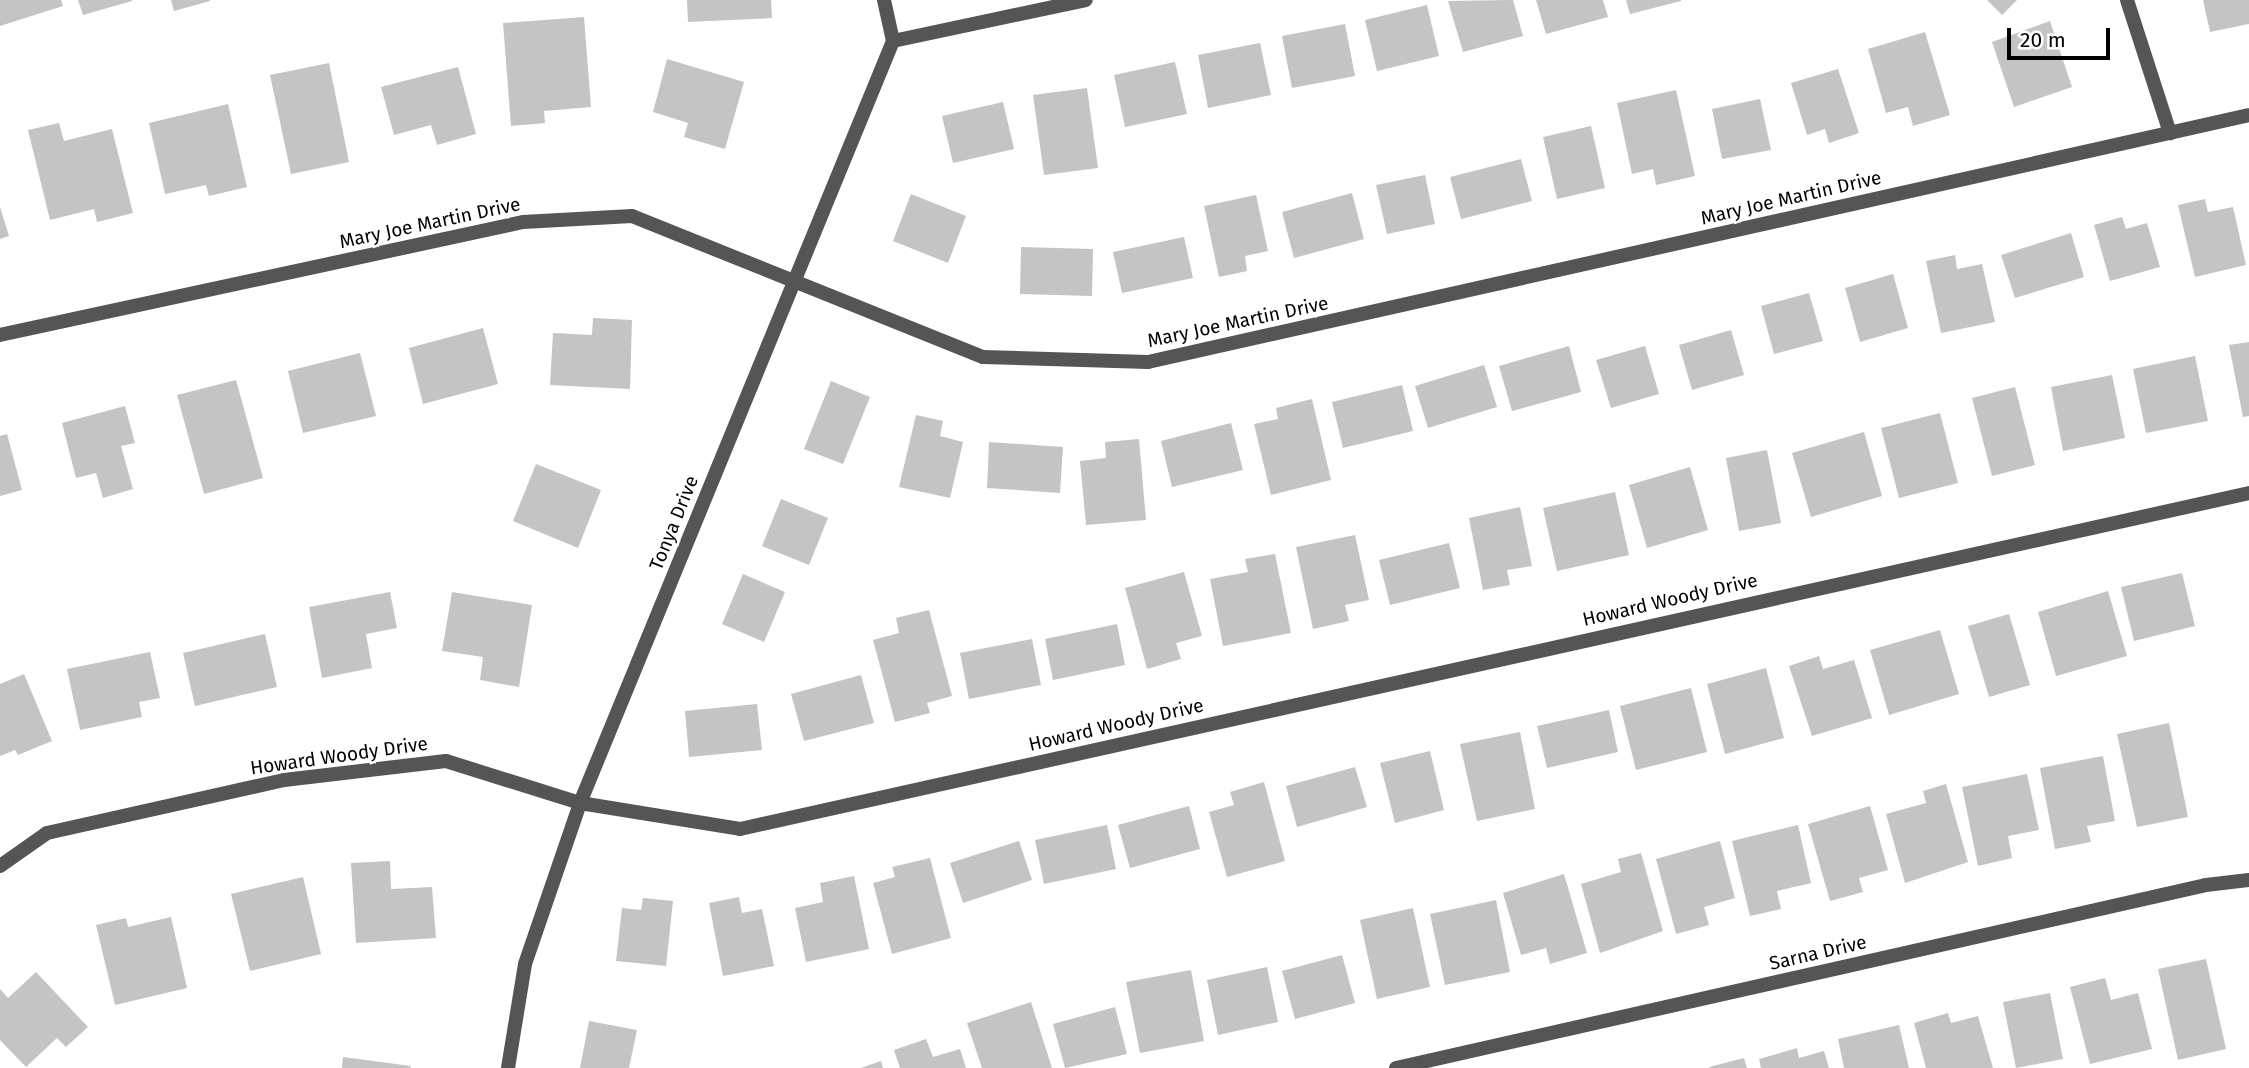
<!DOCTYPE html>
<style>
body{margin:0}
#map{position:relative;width:2249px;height:1068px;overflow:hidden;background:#fff;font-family:"Fira Sans",sans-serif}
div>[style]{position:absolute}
.building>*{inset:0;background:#c4c4c4}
.minor>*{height:14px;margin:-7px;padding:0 7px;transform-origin:7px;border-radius:7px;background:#555}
span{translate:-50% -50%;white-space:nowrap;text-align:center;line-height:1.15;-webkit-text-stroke:5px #fff;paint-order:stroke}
.street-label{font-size:19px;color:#000}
.scale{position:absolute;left:2007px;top:28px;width:103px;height:32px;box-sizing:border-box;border:4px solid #000;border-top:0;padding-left:9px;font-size:21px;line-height:24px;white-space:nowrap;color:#000;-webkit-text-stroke:5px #fff;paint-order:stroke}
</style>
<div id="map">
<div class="building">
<i style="clip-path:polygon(0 0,61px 0,63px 6px,0 26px)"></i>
<i style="clip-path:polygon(78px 0,132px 0,132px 1px,83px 15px)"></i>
<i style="clip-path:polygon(171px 0,210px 0,210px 1px,174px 11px)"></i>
<i style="clip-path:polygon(687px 0,771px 0,772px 18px,688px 22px)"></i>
<i style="clip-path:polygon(1513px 0,1523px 36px,1463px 52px,1448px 1px)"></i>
<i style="clip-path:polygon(1536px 0,1603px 0,1608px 17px,1546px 34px)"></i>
<i style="clip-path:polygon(1626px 0,1681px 0,1681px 1px,1630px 14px)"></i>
<i style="clip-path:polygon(1987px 0,2017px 0,2002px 15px)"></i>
<i style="clip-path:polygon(2203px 0,2249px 0,2249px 24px,2210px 32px)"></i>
<i style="clip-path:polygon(1427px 5px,1439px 56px,1377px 71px,1365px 20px)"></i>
<i style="clip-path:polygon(584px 17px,591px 107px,544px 111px,545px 123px,511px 126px,503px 23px)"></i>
<i style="clip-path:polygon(2050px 21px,2072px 87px,2014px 107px,1992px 42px)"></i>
<i style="clip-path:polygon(1345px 24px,1355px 76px,1292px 88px,1282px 36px)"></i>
<i style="clip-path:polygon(1925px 32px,1950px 115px,1913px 126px,1908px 107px,1886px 113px,1868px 49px)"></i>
<i style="clip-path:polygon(1260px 43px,1271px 95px,1208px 108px,1198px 55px)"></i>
<i style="clip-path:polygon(667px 59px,744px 82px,725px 149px,684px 137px,688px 123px,653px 112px)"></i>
<i style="clip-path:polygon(1175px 62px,1187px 114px,1125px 127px,1114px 75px)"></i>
<i style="clip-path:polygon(329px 63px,349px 162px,291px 174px,270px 75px)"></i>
<i style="clip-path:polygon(458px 67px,476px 134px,437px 145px,431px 125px,394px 135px,381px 87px)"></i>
<i style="clip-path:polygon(1838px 69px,1859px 133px,1829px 143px,1825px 129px,1807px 135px,1791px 83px)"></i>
<i style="clip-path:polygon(1087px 88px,1098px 168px,1044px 175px,1033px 95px)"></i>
<i style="clip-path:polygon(1676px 90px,1695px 176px,1656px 185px,1653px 169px,1632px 174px,1617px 103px)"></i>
<i style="clip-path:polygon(1760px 99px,1771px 150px,1722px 159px,1712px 109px)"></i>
<i style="clip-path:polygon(1003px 102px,1014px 149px,953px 163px,942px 116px)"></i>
<i style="clip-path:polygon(228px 104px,247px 187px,209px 196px,206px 185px,165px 194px,149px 123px)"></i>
<i style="clip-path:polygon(59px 123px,64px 141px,112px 129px,133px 213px,97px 222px,94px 209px,50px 220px,28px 130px)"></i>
<i style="clip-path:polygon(1591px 126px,1605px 188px,1557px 199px,1543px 137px)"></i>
<i style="clip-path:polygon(1521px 159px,1532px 201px,1461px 219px,1450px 177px)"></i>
<i style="clip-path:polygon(1425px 175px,1435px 224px,1387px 234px,1376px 185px)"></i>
<i style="clip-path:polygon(1352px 193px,1364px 239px,1294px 258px,1282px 212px)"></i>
<i style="clip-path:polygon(911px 194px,966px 216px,948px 263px,893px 241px)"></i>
<i style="clip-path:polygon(1256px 195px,1268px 251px,1245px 256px,1247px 271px,1219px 277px,1204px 206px)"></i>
<i style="clip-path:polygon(2205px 199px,2208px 212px,2233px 207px,2246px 265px,2195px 277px,2178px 205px)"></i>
<i style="clip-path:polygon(0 207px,9px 236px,0 239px)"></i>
<i style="clip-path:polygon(2122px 217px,2126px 229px,2147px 223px,2160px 267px,2110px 281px,2094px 225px)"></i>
<i style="clip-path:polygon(2071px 233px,2084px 277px,2015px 298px,2001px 255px)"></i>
<i style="clip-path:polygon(1184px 237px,1193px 278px,1122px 293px,1113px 252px)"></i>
<i style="clip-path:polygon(1021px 247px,1093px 249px,1092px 296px,1020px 294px)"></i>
<i style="clip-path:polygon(1955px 255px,1957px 269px,1982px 264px,1995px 322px,1941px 333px,1926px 261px)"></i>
<i style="clip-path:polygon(1893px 274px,1908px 328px,1860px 342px,1845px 288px)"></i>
<i style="clip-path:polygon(1809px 293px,1823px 341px,1774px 354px,1761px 306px)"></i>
<i style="clip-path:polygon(593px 318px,632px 320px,630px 389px,550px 385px,553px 333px,592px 335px)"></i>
<i style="clip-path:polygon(483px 328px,498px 384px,423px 404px,409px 348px)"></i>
<i style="clip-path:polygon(1731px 330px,1744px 375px,1692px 390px,1679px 345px)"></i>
<i style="clip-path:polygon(2249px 342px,2249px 416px,2243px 417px,2229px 345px)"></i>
<i style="clip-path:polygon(1569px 346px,1581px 392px,1512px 411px,1499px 366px)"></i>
<i style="clip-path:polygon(1645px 346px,1659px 394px,1611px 408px,1596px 360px)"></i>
<i style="clip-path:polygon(360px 353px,376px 416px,303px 433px,288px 371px)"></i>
<i style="clip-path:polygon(2195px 356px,2208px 421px,2146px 433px,2133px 369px)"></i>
<i style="clip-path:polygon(1484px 365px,1497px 407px,1428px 428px,1415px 386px)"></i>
<i style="clip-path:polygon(2112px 375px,2125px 438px,2063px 451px,2051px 387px)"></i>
<i style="clip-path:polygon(236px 380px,263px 478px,204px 494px,177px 395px)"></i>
<i style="clip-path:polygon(831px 381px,870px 397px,843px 464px,804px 449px)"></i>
<i style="clip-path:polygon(1402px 385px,1413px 431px,1343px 448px,1332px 402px)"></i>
<i style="clip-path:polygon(2015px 387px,2035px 465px,1992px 476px,1972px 398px)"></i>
<i style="clip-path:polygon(1312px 399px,1331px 480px,1271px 495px,1254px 424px,1278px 419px,1276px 408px)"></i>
<i style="clip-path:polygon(125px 406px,135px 443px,121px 446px,133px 489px,103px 498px,96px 473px,76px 478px,62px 423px)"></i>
<i style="clip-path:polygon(1940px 413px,1958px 483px,1899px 498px,1881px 428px)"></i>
<i style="clip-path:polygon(916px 415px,943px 421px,940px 436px,963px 442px,950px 498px,899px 487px)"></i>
<i style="clip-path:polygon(1231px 423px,1243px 470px,1172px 487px,1161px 441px)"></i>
<i style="clip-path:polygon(1864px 432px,1882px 496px,1811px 517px,1792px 453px)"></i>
<i style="clip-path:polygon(7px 434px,22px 490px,0 496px,0 436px)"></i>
<i style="clip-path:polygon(1139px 439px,1146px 520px,1086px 525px,1080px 461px,1106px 458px,1105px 442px)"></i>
<i style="clip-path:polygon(989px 442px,1063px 447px,1060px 493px,987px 488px)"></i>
<i style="clip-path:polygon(1767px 450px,1781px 523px,1739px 531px,1726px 458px)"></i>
<i style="clip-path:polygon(536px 464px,601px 490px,578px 548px,513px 521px)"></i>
<i style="clip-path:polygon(1690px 467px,1708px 530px,1647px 548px,1629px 485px)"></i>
<i style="clip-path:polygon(1615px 492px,1629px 555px,1557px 571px,1543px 508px)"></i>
<i style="clip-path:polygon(781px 499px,828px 518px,809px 565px,762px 546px)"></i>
<i style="clip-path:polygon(1520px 507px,1532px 566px,1507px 570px,1510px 585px,1483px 590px,1469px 518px)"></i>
<i style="clip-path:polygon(1355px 535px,1369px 600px,1345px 605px,1349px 621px,1313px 629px,1296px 547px)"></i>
<i style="clip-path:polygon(1449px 543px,1460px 588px,1390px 605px,1379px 560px)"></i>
<i style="clip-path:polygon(1275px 554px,1291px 633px,1223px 646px,1210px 579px,1248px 572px,1245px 559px)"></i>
<i style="clip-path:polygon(1184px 572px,1202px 636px,1176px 643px,1181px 659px,1147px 669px,1125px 588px)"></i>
<i style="clip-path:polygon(2182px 573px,2195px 626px,2134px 641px,2121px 587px)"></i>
<i style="clip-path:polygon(743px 574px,785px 592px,764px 642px,722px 624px)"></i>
<i style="clip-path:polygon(2108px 591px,2127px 656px,2056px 676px,2038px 612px)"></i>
<i style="clip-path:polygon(390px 592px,397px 628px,366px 634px,372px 668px,322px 678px,309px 607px)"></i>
<i style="clip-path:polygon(452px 592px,532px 605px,519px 687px,480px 680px,483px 657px,442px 651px)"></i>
<i style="clip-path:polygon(929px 610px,952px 696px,927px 703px,930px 713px,895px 722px,873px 640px,899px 633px,896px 618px)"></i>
<i style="clip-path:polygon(2009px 614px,2030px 685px,1989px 697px,1968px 626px)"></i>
<i style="clip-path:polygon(1117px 624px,1125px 665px,1053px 680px,1045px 639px)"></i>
<i style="clip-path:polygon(1940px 630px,1959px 694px,1889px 715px,1870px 650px)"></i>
<i style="clip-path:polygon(265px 634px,277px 687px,195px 706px,183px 653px)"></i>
<i style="clip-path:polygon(1032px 639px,1041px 685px,969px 699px,960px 653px)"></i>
<i style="clip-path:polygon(150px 652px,160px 698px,139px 702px,142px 717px,80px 730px,67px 669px)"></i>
<i style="clip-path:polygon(1819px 656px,1823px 669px,1854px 660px,1872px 718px,1812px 736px,1789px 666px)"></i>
<i style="clip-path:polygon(1766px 668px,1784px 738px,1725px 754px,1707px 684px)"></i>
<i style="clip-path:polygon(24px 674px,52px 741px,18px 755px,15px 750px,0 756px,0 684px)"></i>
<i style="clip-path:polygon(861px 675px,874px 723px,804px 741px,791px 694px)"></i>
<i style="clip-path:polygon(1691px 688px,1707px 752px,1636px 770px,1620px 706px)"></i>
<i style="clip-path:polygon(757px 704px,762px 750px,689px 757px,685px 711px)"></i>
<i style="clip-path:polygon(1609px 710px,1618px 752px,1547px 768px,1537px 726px)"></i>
<i style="clip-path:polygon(2169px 723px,2188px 817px,2137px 827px,2117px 734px)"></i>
<i style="clip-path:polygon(1520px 732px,1535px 809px,1477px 821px,1460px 744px)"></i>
<i style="clip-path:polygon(1430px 751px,1444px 810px,1395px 823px,1380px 763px)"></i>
<i style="clip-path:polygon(2103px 756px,2115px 821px,2087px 826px,2091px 842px,2055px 849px,2040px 768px)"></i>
<i style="clip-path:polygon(1355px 767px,1367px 807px,1297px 827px,1286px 786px)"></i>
<i style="clip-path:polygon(2027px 774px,2039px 830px,2008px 836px,2012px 858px,1978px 866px,1962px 787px)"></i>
<i style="clip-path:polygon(1264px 782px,1285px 861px,1227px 877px,1209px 812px,1234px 805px,1230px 792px)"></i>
<i style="clip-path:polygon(1946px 784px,1968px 862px,1905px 883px,1886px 814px,1926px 803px,1923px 791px)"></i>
<i style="clip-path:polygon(1189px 806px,1200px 849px,1130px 868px,1118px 825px)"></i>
<i style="clip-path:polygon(1870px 806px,1888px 870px,1859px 878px,1863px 892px,1830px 901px,1808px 824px)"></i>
<i style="clip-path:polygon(1107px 825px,1116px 869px,1044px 884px,1035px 840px)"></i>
<i style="clip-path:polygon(1798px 825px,1811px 883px,1777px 891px,1781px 909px,1750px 916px,1732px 841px)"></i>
<i style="clip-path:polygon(1019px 841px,1032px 880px,963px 903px,950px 863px)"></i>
<i style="clip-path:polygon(1720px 841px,1735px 898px,1704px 907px,1709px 925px,1676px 934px,1656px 859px)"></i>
<i style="clip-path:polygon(1641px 853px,1663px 931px,1600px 953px,1581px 884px,1621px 872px,1618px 859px)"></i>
<i style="clip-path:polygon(930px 858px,951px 938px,892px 954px,873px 883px,895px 877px,892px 867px)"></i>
<i style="clip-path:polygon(390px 861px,391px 889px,432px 887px,436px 938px,356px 943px,351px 863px)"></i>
<i style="clip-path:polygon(1564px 874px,1587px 953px,1550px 964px,1546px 948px,1521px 955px,1503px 893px)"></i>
<i style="clip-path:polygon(854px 876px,869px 949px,806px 962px,795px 908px,823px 902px,820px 883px)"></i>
<i style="clip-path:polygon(303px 877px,321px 954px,250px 971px,231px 894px)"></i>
<i style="clip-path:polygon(739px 897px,742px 913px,762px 909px,774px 966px,723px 976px,709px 903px)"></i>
<i style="clip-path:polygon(643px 898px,673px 901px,666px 966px,616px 961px,622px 908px,641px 910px)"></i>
<i style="clip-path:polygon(1496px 900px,1510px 972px,1445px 985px,1430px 914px)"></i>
<i style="clip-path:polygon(1413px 908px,1430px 987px,1377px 999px,1360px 920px)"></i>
<i style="clip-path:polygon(171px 917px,187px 988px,115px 1005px,96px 925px,126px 918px,128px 927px)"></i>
<i style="clip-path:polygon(1342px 955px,1355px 1003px,1295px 1019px,1282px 971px)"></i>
<i style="clip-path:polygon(2206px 959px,2226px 1049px,2178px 1060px,2158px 969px)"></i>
<i style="clip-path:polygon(1267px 967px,1278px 1022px,1218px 1035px,1207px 980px)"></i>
<i style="clip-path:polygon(1191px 970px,1204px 1041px,1140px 1053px,1126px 982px)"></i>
<i style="clip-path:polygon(36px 972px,88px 1027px,66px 1047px,57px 1038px,26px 1067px,0 1040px,0 989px,8px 998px)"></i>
<i style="clip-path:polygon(2105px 978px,2111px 1000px,2138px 993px,2152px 1049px,2090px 1064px,2070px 987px)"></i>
<i style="clip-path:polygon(2050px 993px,2063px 1059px,2016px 1068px,2003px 1002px)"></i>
<i style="clip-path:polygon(1031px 1002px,1052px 1068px,982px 1068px,967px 1023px)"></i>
<i style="clip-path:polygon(1115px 1007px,1127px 1054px,1065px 1068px,1053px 1024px)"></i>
<i style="clip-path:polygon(1948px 1013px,1951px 1023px,1978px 1016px,1993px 1068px,1926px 1068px,1914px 1023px)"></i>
<i style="clip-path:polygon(589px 1021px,637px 1030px,629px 1068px,580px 1068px)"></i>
<i style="clip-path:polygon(1899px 1025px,1909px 1068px,1844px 1068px,1838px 1039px)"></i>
<i style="clip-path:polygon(926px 1039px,933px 1057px,960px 1049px,966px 1068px,900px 1068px,894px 1050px)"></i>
<i style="clip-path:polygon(1797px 1048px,1799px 1058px,1824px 1051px,1829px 1068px,1761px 1068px,1759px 1059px)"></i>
<i style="clip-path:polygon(343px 1057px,411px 1066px,410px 1068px,342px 1068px)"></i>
<i style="clip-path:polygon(1744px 1058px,1747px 1068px,1710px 1068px,1709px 1067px)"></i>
<i style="clip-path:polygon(881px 1061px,883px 1068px,861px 1068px)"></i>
</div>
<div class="minor">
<i style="left:2127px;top:0;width:140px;rotate:72.1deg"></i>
<i style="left:893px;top:41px;width:197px;rotate:-12deg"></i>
<i style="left:0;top:335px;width:535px;rotate:-12.19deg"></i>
<i style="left:523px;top:222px;width:109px;rotate:-3.2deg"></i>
<i style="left:632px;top:216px;width:378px;rotate:21.9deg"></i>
<i style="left:983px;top:357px;width:165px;rotate:1.7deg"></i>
<i style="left:1148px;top:362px;width:1128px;rotate:-12.64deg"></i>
<i style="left:0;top:866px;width:57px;rotate:-35.1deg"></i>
<i style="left:47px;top:833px;width:243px;rotate:-12.6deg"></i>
<i style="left:284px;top:780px;width:163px;rotate:-6.7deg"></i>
<i style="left:446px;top:761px;width:140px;rotate:17.4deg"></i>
<i style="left:580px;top:803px;width:162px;rotate:9.2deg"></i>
<i style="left:740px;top:829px;width:1546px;rotate:-12.55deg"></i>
<i style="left:508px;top:1068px;width:105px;rotate:-80.7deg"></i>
<i style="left:525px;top:964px;width:170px;rotate:-71.1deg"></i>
<i style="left:580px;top:803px;width:824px;rotate:-67.67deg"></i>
<i style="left:893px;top:41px;width:42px;rotate:-102.4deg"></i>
<i style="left:1396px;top:1068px;width:830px;rotate:-12.73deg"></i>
<i style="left:2206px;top:885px;width:43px;rotate:-6.6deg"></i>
</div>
<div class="street-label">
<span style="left:1791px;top:198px;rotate:-13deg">Mary Joe Martin Drive</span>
<span style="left:430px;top:223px;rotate:-12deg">Mary Joe Martin Drive</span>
<span style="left:1238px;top:322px;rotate:-12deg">Mary Joe Martin Drive</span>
<span style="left:674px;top:523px;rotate:-68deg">Tonya Drive</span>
<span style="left:1670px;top:600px;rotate:-13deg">Howard Woody Drive</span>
<span style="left:1116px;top:725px;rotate:-13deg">Howard Woody Drive</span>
<span style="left:339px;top:756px;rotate:-8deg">Howard Woody Drive</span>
<span style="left:1818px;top:953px;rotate:-13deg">Sarna Drive</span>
</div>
<div class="scale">20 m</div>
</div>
